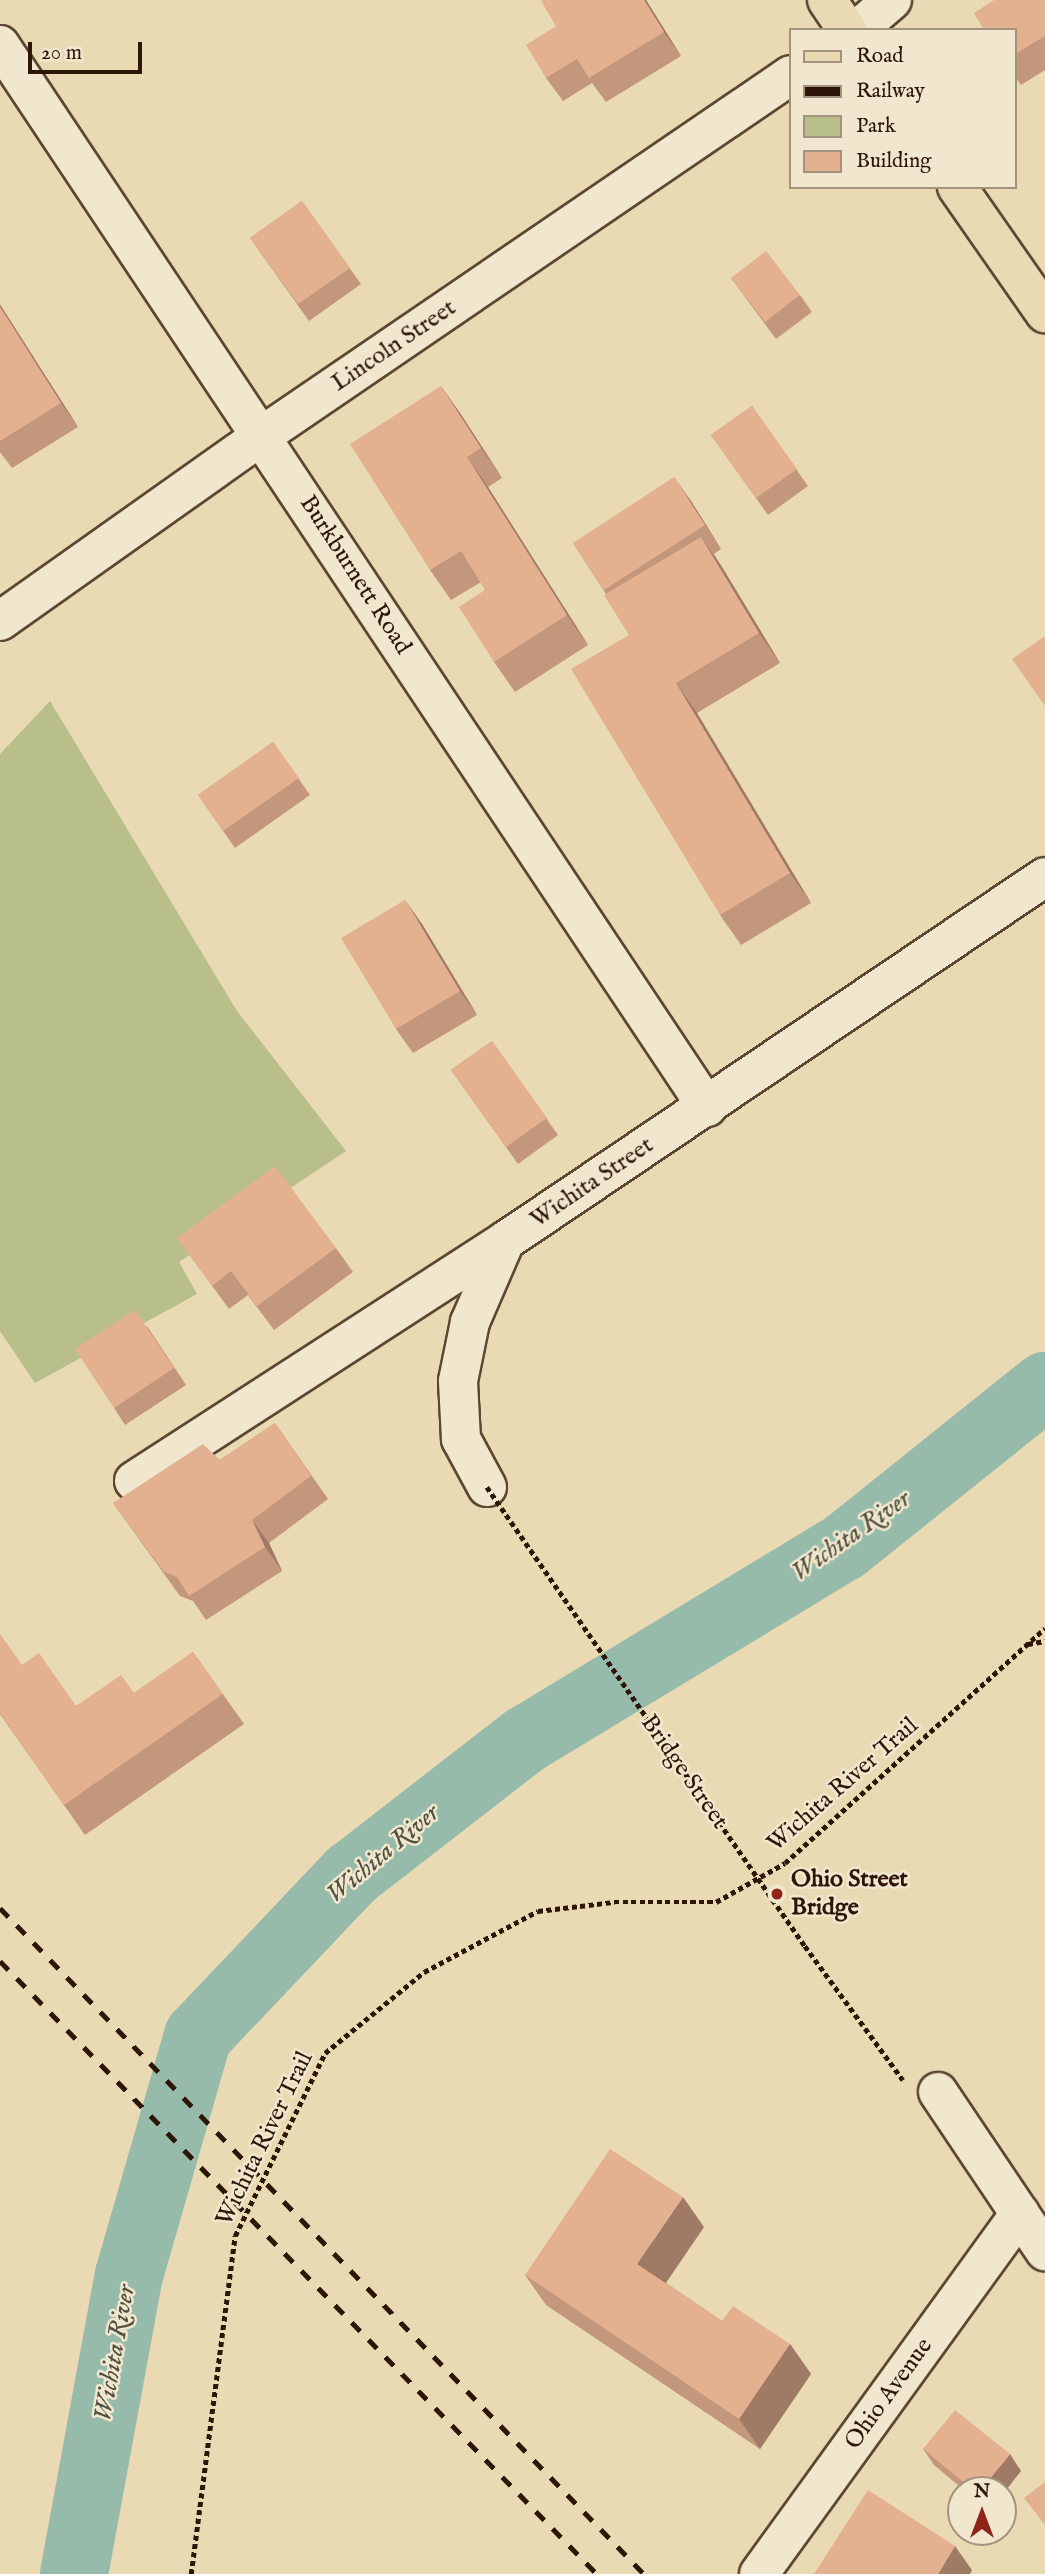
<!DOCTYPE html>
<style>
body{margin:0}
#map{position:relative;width:1045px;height:2574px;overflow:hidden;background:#e9dab3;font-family:"IM FELL English",serif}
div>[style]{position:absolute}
.green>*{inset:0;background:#b8bf8b}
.river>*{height:68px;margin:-34px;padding:0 34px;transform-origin:34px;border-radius:34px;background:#97bbab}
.path>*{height:4.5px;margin-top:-2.25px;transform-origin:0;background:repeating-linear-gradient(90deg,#2d1607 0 5px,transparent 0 8.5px)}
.roads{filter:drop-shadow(2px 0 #5c4732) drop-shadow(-2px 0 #5c4732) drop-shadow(0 2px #5c4732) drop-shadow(0 -2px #5c4732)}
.street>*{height:38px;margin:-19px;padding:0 19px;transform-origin:19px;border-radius:19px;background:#f1e7ce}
.secondary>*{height:38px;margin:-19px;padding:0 19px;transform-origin:19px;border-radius:19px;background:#f1e7ce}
.primary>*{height:38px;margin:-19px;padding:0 19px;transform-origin:19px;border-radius:19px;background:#e9dab3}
.rail>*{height:5px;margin-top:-2.5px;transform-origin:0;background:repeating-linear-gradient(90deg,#2d1607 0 12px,transparent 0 24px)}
.path-bridge>*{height:4.5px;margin-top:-2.25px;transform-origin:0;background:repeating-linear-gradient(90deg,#2d1607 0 5px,transparent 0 8.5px)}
.wall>*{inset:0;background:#c3977c}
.shaded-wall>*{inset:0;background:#9f7b65}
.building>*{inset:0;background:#e3b090}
.dots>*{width:19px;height:19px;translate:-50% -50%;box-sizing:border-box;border:4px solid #f1e7ce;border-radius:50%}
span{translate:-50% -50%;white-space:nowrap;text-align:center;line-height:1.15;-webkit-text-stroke:5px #f1e7ce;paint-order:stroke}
.street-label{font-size:24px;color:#2d1607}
.poi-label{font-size:24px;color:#2d1607;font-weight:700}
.left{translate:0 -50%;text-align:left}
.water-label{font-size:26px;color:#525040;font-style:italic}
.legend{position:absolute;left:789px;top:28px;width:228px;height:161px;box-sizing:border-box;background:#f1e7ce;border:2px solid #a3937e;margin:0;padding:9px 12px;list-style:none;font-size:21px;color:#2d1607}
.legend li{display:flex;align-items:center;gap:14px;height:35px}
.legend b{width:35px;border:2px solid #a3937e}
.north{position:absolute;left:947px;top:2476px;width:70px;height:70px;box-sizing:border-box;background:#f1e7ce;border:2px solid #a3937e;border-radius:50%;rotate:0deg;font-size:19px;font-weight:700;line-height:28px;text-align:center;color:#2d1607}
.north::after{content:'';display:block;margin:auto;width:24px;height:32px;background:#8f2418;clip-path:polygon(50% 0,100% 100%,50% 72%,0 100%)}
.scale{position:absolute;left:28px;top:42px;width:114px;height:32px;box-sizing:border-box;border:4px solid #2d1607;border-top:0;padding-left:9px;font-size:21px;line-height:24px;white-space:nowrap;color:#2d1607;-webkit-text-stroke:5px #f1e7ce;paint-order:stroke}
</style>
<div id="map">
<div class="green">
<i style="clip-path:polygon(50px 701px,237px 1011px,346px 1151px,179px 1262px,197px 1294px,35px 1383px,0 1331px,0 754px)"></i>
</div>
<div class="river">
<i style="left:74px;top:2574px;width:304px;rotate:-79.6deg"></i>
<i style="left:129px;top:2275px;width:249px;rotate:-73.9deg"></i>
<i style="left:198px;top:2036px;width:224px;rotate:-46.5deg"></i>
<i style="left:352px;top:1874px;width:219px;rotate:-37.8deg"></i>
<i style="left:525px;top:1740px;width:373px;rotate:-31.2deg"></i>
<i style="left:844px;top:1547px;width:258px;rotate:-38.7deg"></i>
</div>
<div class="path">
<i style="left:1028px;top:1644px;width:17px;rotate:-10deg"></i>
<i style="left:805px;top:1946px;width:166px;rotate:53.8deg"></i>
<i style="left:191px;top:2574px;width:341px;rotate:-82.6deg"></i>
<i style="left:235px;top:2236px;width:204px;rotate:-63.8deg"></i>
<i style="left:325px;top:2053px;width:128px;rotate:-39.3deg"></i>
<i style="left:424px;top:1972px;width:129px;rotate:-28.2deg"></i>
<i style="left:538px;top:1911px;width:77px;rotate:-6.8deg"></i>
<i style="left:614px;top:1902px;width:102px"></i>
<i style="left:716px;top:1902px;width:79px;rotate:-29.5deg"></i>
<i style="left:785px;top:1863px;width:350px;rotate:-42.1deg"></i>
</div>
<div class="roads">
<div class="street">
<i style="left:857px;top:30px;width:46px;rotate:-40.6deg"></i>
<i style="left:0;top:45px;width:1276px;rotate:56.35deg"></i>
<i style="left:134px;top:1481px;width:442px;rotate:-32.9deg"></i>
<i style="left:505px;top:1241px;width:651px;rotate:-33.98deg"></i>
<i style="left:487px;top:1487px;width:55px;rotate:-118.4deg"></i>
<i style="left:461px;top:1439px;width:58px;rotate:-93deg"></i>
<i style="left:458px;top:1381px;width:60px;rotate:-78.5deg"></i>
<i style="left:470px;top:1322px;width:88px;rotate:-66.6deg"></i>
<i style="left:938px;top:2092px;width:192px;rotate:56.1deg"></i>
<i style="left:759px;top:2574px;width:445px;rotate:-54.1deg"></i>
</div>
<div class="secondary">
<i style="left:0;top:621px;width:322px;rotate:-35.3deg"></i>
<i style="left:263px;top:435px;width:639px;rotate:-34.29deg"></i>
</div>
<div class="primary">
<i style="left:827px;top:0;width:36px;rotate:56deg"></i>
<i style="left:957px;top:187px;width:154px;rotate:55.1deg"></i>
</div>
</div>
<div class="rail">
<i style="left:0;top:1908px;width:926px;rotate:45.96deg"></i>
<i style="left:0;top:1961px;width:856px;rotate:45.76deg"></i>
</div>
<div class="path-bridge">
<i style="left:487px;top:1487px;width:558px;rotate:55.29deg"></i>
</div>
<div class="wall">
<i style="clip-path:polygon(646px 0,681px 56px,606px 102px,592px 83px,563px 101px,546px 78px)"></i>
<i style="clip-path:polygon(1045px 0,1045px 70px,1021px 85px,1015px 77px,1015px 30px)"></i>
<i style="clip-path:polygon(302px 201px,361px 284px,309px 321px,250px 238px)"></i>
<i style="clip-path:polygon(731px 278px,800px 295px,812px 312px,776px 339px)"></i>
<i style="clip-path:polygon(0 304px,78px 427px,12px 468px,0 452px)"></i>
<i style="clip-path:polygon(441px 386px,462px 416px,502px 478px,488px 487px,588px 645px,515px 692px,494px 662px,485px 590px,481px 582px,451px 600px,430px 570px)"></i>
<i style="clip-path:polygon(752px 406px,808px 486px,768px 515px,711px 435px)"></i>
<i style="clip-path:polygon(691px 501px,721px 549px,714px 554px,722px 567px,780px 663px,697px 713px,811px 903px,741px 945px,720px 915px,629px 635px,606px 594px,573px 543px)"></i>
<i style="clip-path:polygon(273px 742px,310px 795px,235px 848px,198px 795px)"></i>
<i style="clip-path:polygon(422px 924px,477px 1015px,413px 1053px,396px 1029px)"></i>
<i style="clip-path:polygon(492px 1041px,558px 1135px,518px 1164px,451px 1070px)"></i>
<i style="clip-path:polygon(177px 1238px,336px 1248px,353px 1272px,274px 1330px,248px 1295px,229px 1309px)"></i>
<i style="clip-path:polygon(147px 1326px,186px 1385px,125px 1425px,114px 1408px)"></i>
<i style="clip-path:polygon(275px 1423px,328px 1499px,269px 1543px,282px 1571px,206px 1620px,193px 1601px,180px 1596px,113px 1503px,220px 1460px)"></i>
<i style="clip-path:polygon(193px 1652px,244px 1724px,85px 1835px,0 1714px,22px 1665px,76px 1706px,134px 1693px)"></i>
<i style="clip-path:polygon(704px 2227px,666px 2283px,722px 2321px,790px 2344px,811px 2374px,760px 2449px,546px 2305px,525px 2275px)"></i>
<i style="clip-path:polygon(923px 2449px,1021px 2471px,1003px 2490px,964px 2490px,934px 2465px)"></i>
</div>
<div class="shaded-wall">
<i style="clip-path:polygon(644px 0,646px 0,681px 56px,664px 32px)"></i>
<i style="clip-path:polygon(0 304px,0 305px,78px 427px,61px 403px,0 307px)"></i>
<i style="clip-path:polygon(441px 386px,462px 416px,502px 478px,481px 448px)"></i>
<i style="clip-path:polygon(467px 457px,488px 487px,588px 645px,567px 615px)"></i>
<i style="clip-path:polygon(674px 477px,691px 501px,721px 549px,705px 525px)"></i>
<i style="clip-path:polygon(701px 537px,722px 567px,780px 663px,759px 633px)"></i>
<i style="clip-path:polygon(676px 683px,697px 713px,811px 903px,790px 873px)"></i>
<i style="clip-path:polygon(405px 900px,422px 924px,477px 1015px,460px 991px)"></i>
<i style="clip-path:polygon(252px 1520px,269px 1543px,282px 1571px,265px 1547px)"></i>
<i style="clip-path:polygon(683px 2197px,704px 2227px,658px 2294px,637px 2264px)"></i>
<i style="clip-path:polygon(790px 2344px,811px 2374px,760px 2449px,739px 2419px)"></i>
<i style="clip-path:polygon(1010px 2454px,1021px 2471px,1003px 2494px,1003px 2490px,981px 2490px)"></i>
<i style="clip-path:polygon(955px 2546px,972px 2570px,970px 2574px,938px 2574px)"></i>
</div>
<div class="building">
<i style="clip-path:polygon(543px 0,644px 0,664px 32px,589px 78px,577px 59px,546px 78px,526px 45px,556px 26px,541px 1px)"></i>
<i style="clip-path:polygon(994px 0,1045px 0,1045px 36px,1015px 54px,1015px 30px,984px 30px,974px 13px)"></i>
<i style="clip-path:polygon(302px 201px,350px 268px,298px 304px,250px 238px)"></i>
<i style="clip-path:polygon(766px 251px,800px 295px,765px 322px,731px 278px)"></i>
<i style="clip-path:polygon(0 307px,61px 403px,0 441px)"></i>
<i style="clip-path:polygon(441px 386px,481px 448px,467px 457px,567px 615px,494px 662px,459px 607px,485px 590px,461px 551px,430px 570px,350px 444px)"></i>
<i style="clip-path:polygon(752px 406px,797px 469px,756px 498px,711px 435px)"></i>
<i style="clip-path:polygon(674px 477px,705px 525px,604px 590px,573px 543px)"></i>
<i style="clip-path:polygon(701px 537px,759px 633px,676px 683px,790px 873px,720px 915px,571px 669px,629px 635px,604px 595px)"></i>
<i style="clip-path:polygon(1045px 636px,1045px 706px,1012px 659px)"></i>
<i style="clip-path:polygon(273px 742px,299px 778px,223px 831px,198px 795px)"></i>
<i style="clip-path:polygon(405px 900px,460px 991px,396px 1029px,341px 938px)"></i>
<i style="clip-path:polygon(492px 1041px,547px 1118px,506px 1147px,451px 1070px)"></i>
<i style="clip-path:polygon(275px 1166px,336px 1248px,257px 1306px,231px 1271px,212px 1286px,177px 1238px)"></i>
<i style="clip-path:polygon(135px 1310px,174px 1368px,114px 1408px,75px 1349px)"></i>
<i style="clip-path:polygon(275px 1423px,311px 1476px,252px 1520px,265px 1547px,189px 1596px,177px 1577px,164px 1572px,113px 1503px,203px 1444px,220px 1460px)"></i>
<i style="clip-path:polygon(0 1634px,22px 1665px,39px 1653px,76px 1706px,121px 1675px,134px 1693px,193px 1652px,223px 1694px,64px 1805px,0 1713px)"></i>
<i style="clip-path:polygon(610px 2149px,683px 2197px,637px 2264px,722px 2321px,733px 2306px,790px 2344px,739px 2419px,525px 2275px)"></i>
<i style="clip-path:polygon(955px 2410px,1010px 2454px,981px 2490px,973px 2490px,923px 2449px)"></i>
<i style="clip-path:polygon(1045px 2482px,1045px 2525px,1024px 2498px)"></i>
<i style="clip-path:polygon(868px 2490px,955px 2546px,938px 2574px,814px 2574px)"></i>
</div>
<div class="dots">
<i style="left:777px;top:1894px;background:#8f2418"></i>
</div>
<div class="street-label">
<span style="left:394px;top:346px;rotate:-34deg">Lincoln Street</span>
<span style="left:355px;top:575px;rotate:57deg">Burkburnett Road</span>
<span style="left:592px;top:1183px;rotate:-34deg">Wichita Street</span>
<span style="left:684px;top:1772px;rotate:55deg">Bridge Street</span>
<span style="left:843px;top:1785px;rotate:-41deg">Wichita River Trail</span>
<span style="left:265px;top:2139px;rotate:-64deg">Wichita River Trail</span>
<span style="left:889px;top:2394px;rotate:-54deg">Ohio Avenue</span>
</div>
<div class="poi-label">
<span class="left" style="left:791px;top:1894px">Ohio Street<br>Bridge</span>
</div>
<div class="water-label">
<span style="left:851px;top:1536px;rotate:-35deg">Wichita River</span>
<span style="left:383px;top:1854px;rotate:-40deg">Wichita River</span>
<span style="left:115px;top:2353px;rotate:-80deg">Wichita River</span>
</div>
<ul class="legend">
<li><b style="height:9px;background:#e9dab3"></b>Road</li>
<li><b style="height:9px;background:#2d1607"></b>Railway</li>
<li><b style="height:19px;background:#b8bf8b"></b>Park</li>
<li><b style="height:19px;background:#e3b090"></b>Building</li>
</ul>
<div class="north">N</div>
<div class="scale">20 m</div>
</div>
